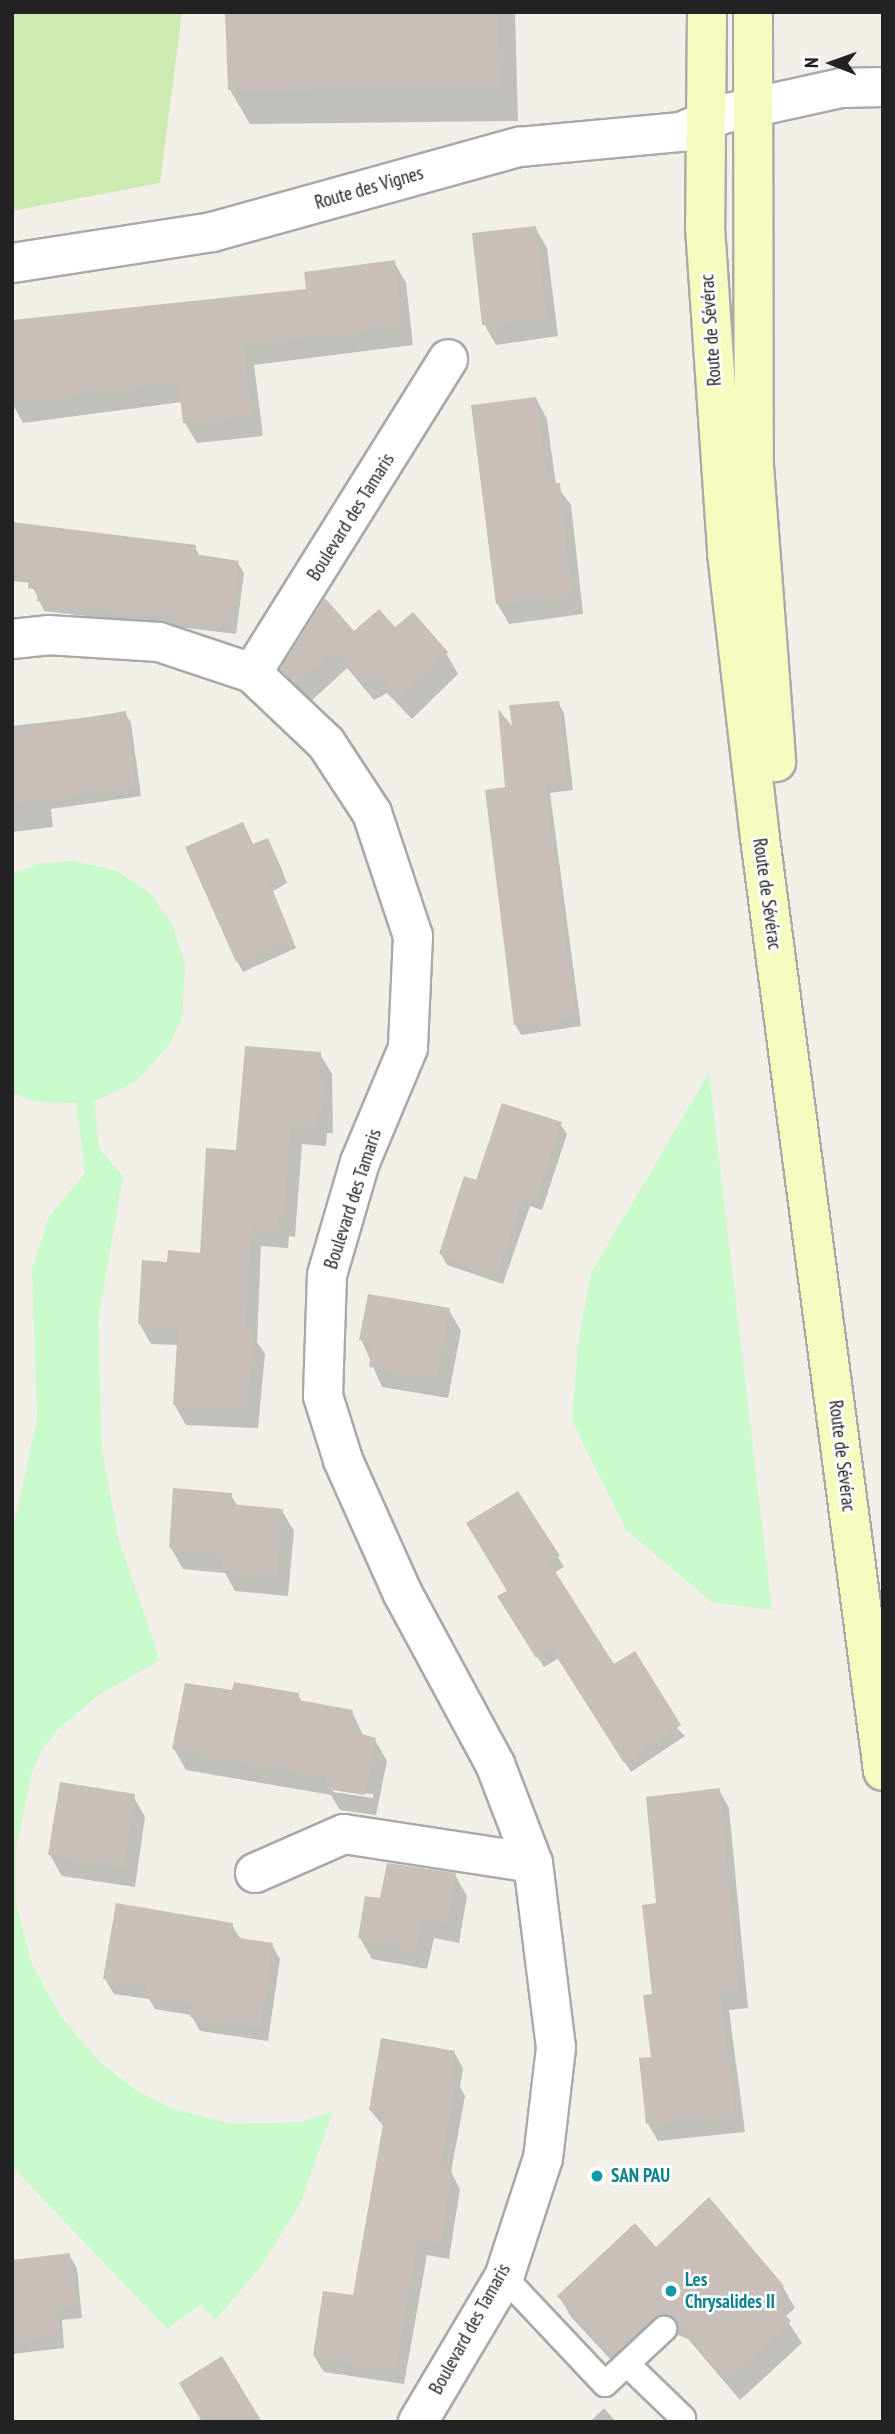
<!DOCTYPE html>
<meta charset="utf-8">
<style>
body{margin:0}
#map{position:relative;width:895px;height:2434px;overflow:hidden;background:#f2efe9;font-family:"PT Sans Narrow",sans-serif}
div>[style]{position:absolute}
.grass>*{inset:0;background:#cdebb0}
.park>*{inset:0;background:#c8facc}
.shadow>*{inset:0;background:#0003}
.building>*{inset:0;background:#c7bfb8}
.roads{filter:drop-shadow(2px 0 #a9a9a9) drop-shadow(-2px 0 #a9a9a9) drop-shadow(0 2px #a9a9a9) drop-shadow(0 -2px #a9a9a9)}
.lane>*{height:24px;margin:-12px;padding:0 12px;transform-origin:12px;border-radius:12px;background:#fff}
.street>*{height:38px;margin:-19px;padding:0 19px;transform-origin:19px;border-radius:19px;background:#fff}
.secondary>*{height:38px;margin:-19px;padding:0 19px;transform-origin:19px;border-radius:19px;background:#f7fabf}
.dots>*{width:19px;height:19px;translate:-50% -50%;box-sizing:border-box;border:4px solid #fff;border-radius:50%}
span{translate:-50% -50%;white-space:nowrap;text-align:center;line-height:1.15;-webkit-text-stroke:5px #fff;paint-order:stroke}
.street-label{font-size:19px;color:#222}
.culture-label{font-size:19px;color:#0d838f;font-weight:700}
.left{translate:0 -50%;text-align:left}
.frame{position:absolute;inset:0;border:14px solid #222;pointer-events:none}
.north{position:absolute;left:797px;top:28px;width:70px;height:70px;-webkit-text-stroke:5px #fff;paint-order:stroke;rotate:271deg;font-size:19px;font-weight:700;line-height:28px;text-align:center;color:#222}
.north::after{content:'';display:block;margin:auto;width:24px;height:32px;background:#222;clip-path:polygon(50% 0,100% 100%,50% 72%,0 100%)}
</style>
<div id="map">
<div class="grass">
<i style="clip-path:polygon(12px 12px,182px 12px,160px 183px,12px 211px)"></i>
</div>
<div class="park">
<i style="clip-path:polygon(72px 861px,115px 870px,149px 892px,172px 924px,185px 963px,182px 1018px,169px 1045px,137px 1081px,94px 1101px,99px 1149px,123px 1176px,98px 1320px,102px 1449px,118px 1537px,160px 1660px,97px 1696px,56px 1731px,42px 1750px,32px 1772px,16px 1849px,16px 1904px,32px 1964px,61px 2017px,100px 2062px,137px 2091px,173px 2109px,235px 2124px,301px 2122px,333px 2111px,301px 2202px,259px 2269px,215px 2320px,200px 2305px,167px 2329px,12px 2166px,12px 1535px,37px 1419px,32px 1269px,49px 1217px,85px 1173px,76px 1103px,36px 1102px,12px 1093px,12px 874px,42px 863px)"></i>
<i style="clip-path:polygon(709px 1073px,772px 1610px,712px 1602px,626px 1530px,572px 1421px,578px 1345px,591px 1273px)"></i>
</div>
<div class="shadow">
<i style="clip-path:polygon(225px 12px,515px 12px,518px 121px,250px 124px,230px 90px)"></i>
<i style="clip-path:polygon(535px 227px,547px 248px,558px 336px,496px 345px,484px 324px)"></i>
<i style="clip-path:polygon(394px 262px,406px 283px,413px 345px,254px 365px,263px 436px,197px 443px,185px 423px,182px 402px,23px 423px,12px 403px,12px 322px,308px 291px)"></i>
<i style="clip-path:polygon(536px 398px,547px 419px,556px 485px,571px 505px,583px 614px,509px 624px,497px 603px)"></i>
<i style="clip-path:polygon(12px 524px,195px 547px,200px 557px,238px 563px,244px 573px,236px 634px,44px 611px,31px 583px,12px 581px)"></i>
<i style="clip-path:polygon(395px 630px,446px 653px,458px 674px,412px 719px,387px 693px,374px 700px,347px 668px,308px 704px,282px 669px,353px 634px)"></i>
<i style="clip-path:polygon(558px 703px,564px 713px,573px 790px,550px 793px,581px 1026px,521px 1035px,515px 1024px,507px 789px,515px 732px)"></i>
<i style="clip-path:polygon(125px 713px,131px 723px,141px 796px,51px 809px,53px 827px,12px 832px,12px 726px)"></i>
<i style="clip-path:polygon(253px 846px,281px 868px,287px 883px,273px 891px,296px 948px,243px 972px,237px 961px)"></i>
<i style="clip-path:polygon(320px 1054px,332px 1074px,333px 1133px,327px 1133px,326px 1146px,302px 1144px,295px 1237px,289px 1236px,288px 1248px,261px 1246px,257px 1342px,265px 1354px,258px 1428px,186px 1425px,174px 1404px,179px 1345px,151px 1344px,139px 1323px,168px 1264px,202px 1255px,238px 1152px)"></i>
<i style="clip-path:polygon(560px 1124px,567px 1134px,542px 1210px,530px 1206px,503px 1284px,447px 1265px,441px 1254px,477px 1182px)"></i>
<i style="clip-path:polygon(449px 1310px,461px 1331px,448px 1398px,382px 1387px,361px 1339px)"></i>
<i style="clip-path:polygon(518px 1493px,564px 1567px,554px 1573px,614px 1667px,685px 1736px,631px 1772px,559px 1658px,544px 1667px,505px 1607px)"></i>
<i style="clip-path:polygon(231px 1495px,238px 1507px,282px 1511px,294px 1531px,288px 1596px,235px 1591px,225px 1573px,183px 1569px,171px 1548px)"></i>
<i style="clip-path:polygon(evenodd,234px 1692px,298px 1695px,302px 1702px,352px 1712px,364px 1737px,375px 1740px,387px 1761px,376px 1815px,340px 1810px,331px 1795px,186px 1770px,174px 1749px,234px 1692px,333px 1789px,373px 1794px,373px 1798px,333px 1792px,333px 1789px)"></i>
<i style="clip-path:polygon(719px 1790px,729px 1808px,748px 2008px,729px 2010px,745px 2132px,658px 2141px,648px 2124px,658px 1905px)"></i>
<i style="clip-path:polygon(133px 1796px,145px 1817px,135px 1887px,62px 1876px,50px 1855px)"></i>
<i style="clip-path:polygon(455px 1875px,467px 1896px,459px 1943px,434px 1938px,427px 1969px,372px 1959px,360px 1938px,381px 1900px)"></i>
<i style="clip-path:polygon(232px 1925px,241px 1940px,272px 1945px,280px 1959px,268px 2041px,200px 2031px,191px 2015px,155px 2009px,149px 1999px,114px 1994px,105px 1979px)"></i>
<i style="clip-path:polygon(454px 2052px,463px 2068px,460px 2087px,465px 2096px,451px 2172px,460px 2189px,449px 2259px,427px 2255px,404px 2384px,324px 2372px,314px 2356px,355px 2296px,384px 2127px,370px 2110px)"></i>
<i style="clip-path:polygon(709px 2200px,783px 2287px,795px 2308px,785px 2317px,802px 2343px,740px 2400px,688px 2339px,678px 2335px,666px 2339px,626px 2376px,571px 2317px,559px 2296px,656px 2249px)"></i>
<i style="clip-path:polygon(69px 2255px,77px 2268px,82px 2318px,62px 2320px,64px 2348px,12px 2354px,12px 2262px)"></i>
<i style="clip-path:polygon(604px 2408px,616px 2422px,590px 2422px)"></i>
</div>
<div class="building">
<i style="clip-path:polygon(225px 12px,497px 12px,500px 88px,228px 90px)"></i>
<i style="clip-path:polygon(536px 226px,547px 316px,482px 325px,472px 233px)"></i>
<i style="clip-path:polygon(395px 260px,402px 325px,244px 344px,252px 415px,183px 423px,178px 381px,12px 402px,12px 320px,306px 289px,304px 272px)"></i>
<i style="clip-path:polygon(536px 397px,548px 484px,560px 483px,572px 594px,496px 604px,471px 405px)"></i>
<i style="clip-path:polygon(12px 522px,196px 545px,195px 554px,239px 561px,231px 625px,37px 601px,38px 590px,28px 588px,30px 574px,12px 572px)"></i>
<i style="clip-path:polygon(325px 598px,354px 631px,348px 636px,379px 609px,395px 627px,413px 612px,448px 652px,399px 699px,374px 673px,361px 681px,334px 649px,295px 684px,280px 669px)"></i>
<i style="clip-path:polygon(559px 701px,568px 780px,545px 782px,576px 1016px,514px 1025px,485px 790px,505px 787px,498px 709px,512px 726px,509px 705px)"></i>
<i style="clip-path:polygon(126px 711px,136px 786px,12px 803px,12px 730px)"></i>
<i style="clip-path:polygon(243px 822px,253px 844px,268px 838px,283px 872px,268px 880px,292px 938px,236px 962px,185px 847px)"></i>
<i style="clip-path:polygon(245px 1046px,321px 1052px,319px 1076px,325px 1077px,322px 1113px,316px 1113px,315px 1127px,291px 1124px,284px 1217px,279px 1217px,278px 1229px,251px 1227px,246px 1332px,254px 1332px,247px 1408px,173px 1405px,178px 1326px,138px 1324px,142px 1260px,167px 1262px,168px 1250px,200px 1253px,206px 1148px,236px 1150px)"></i>
<i style="clip-path:polygon(502px 1103px,562px 1122px,536px 1200px,524px 1196px,498px 1274px,439px 1254px,464px 1176px,476px 1180px)"></i>
<i style="clip-path:polygon(368px 1294px,450px 1308px,437px 1378px,369px 1367px,372px 1342px,359px 1340px)"></i>
<i style="clip-path:polygon(173px 1488px,232px 1493px,231px 1504px,283px 1509px,277px 1576px,221px 1570px,223px 1554px,169px 1548px)"></i>
<i style="clip-path:polygon(518px 1491px,560px 1556px,549px 1562px,614px 1664px,635px 1651px,681px 1725px,624px 1763px,551px 1648px,536px 1658px,497px 1596px,507px 1591px,466px 1523px)"></i>
<i style="clip-path:polygon(234px 1682px,299px 1693px,299px 1700px,353px 1710px,351px 1731px,376px 1738px,365px 1795px,326px 1789px,327px 1776px,172px 1749px,185px 1683px,232px 1690px)"></i>
<i style="clip-path:polygon(60px 1782px,135px 1794px,124px 1867px,48px 1855px)"></i>
<i style="clip-path:polygon(720px 1788px,739px 1991px,720px 1993px,736px 2115px,646px 2124px,639px 2058px,651px 2057px,643px 1995px,652px 1994px,642px 1905px,656px 1903px,646px 1797px)"></i>
<i style="clip-path:polygon(387px 1863px,456px 1873px,447px 1923px,422px 1918px,416px 1949px,358px 1938px,365px 1896px,380px 1898px)"></i>
<i style="clip-path:polygon(116px 1903px,233px 1923px,231px 1937px,273px 1943px,261px 2027px,190px 2017px,192px 2003px,145px 1995px,146px 1986px,103px 1979px)"></i>
<i style="clip-path:polygon(381px 2038px,455px 2051px,451px 2077px,457px 2078px,440px 2169px,452px 2171px,441px 2243px,418px 2240px,396px 2369px,313px 2356px,323px 2291px,353px 2295px,385px 2113px,369px 2110px)"></i>
<i style="clip-path:polygon(709px 2197px,784px 2286px,770px 2299px,791px 2321px,727px 2380px,674px 2318px,663px 2312px,613px 2356px,557px 2296px,635px 2223px,656px 2247px)"></i>
<i style="clip-path:polygon(70px 2253px,76px 2305px,56px 2307px,58px 2335px,12px 2341px,12px 2260px)"></i>
<i style="clip-path:polygon(222px 2356px,262px 2422px,202px 2422px,179px 2383px)"></i>
</div>
<div class="roads">
<div class="lane">
<i style="left:504px;top:2277px;width:147px;rotate:46.7deg"></i>
<i style="left:605px;top:2384px;width:81px;rotate:-43deg"></i>
<i style="left:627px;top:2364px;width:78px;rotate:44deg"></i>
</div>
<div class="street">
<i style="left:12px;top:263px;width:202px;rotate:-8.8deg"></i>
<i style="left:212px;top:232px;width:319px;rotate:-15.5deg"></i>
<i style="left:519px;top:147px;width:163px;rotate:-5.3deg"></i>
<i style="left:681px;top:132px;width:46px;rotate:-23.2deg"></i>
<i style="left:723px;top:114px;width:121px;rotate:-12.4deg"></i>
<i style="left:841px;top:88px;width:42px;rotate:-1.4deg"></i>
<i style="left:12px;top:639px;width:36px;rotate:-6deg"></i>
<i style="left:48px;top:635px;width:111px;rotate:3.6deg"></i>
<i style="left:159px;top:642px;width:98px;rotate:18.4deg"></i>
<i style="left:252px;top:673px;width:102px;rotate:43.4deg"></i>
<i style="left:326px;top:743px;width:84px;rotate:56.7deg"></i>
<i style="left:372px;top:813px;width:130px;rotate:71.6deg"></i>
<i style="left:413px;top:936px;width:112px;rotate:92.6deg"></i>
<i style="left:408px;top:1048px;width:124px;rotate:112.8deg"></i>
<i style="left:360px;top:1162px;width:118px;rotate:106.3deg"></i>
<i style="left:327px;top:1275px;width:121px;rotate:91.9deg"></i>
<i style="left:323px;top:1396px;width:67px;rotate:72.6deg"></i>
<i style="left:343px;top:1460px;width:147px;rotate:65.9deg"></i>
<i style="left:403px;top:1594px;width:193px;rotate:61.6deg"></i>
<i style="left:495px;top:1764px;width:106px;rotate:69deg"></i>
<i style="left:533px;top:1863px;width:186px;rotate:82.9deg"></i>
<i style="left:556px;top:2048px;width:111px;rotate:96.7deg"></i>
<i style="left:543px;top:2158px;width:125px;rotate:108.1deg"></i>
<i style="left:504px;top:2277px;width:169px;rotate:120.7deg"></i>
<i style="left:252px;top:673px;width:370px;rotate:-58deg"></i>
<i style="left:255px;top:1873px;width:97px;rotate:-23.7deg"></i>
<i style="left:344px;top:1834px;width:191px;rotate:8.7deg"></i>
</div>
<div class="secondary">
<i style="left:707px;top:12px;width:215px;rotate:90.5deg"></i>
<i style="left:705px;top:227px;width:327px;rotate:86.1deg"></i>
<i style="left:727px;top:553px;width:287px;rotate:83.4deg"></i>
<i style="left:760px;top:838px;width:941px;rotate:82.49deg"></i>
<i style="left:753px;top:12px;width:454px;rotate:89.9deg"></i>
<i style="left:754px;top:466px;width:297px;rotate:85.7deg"></i>
</div>
</div>
<div class="dots">
<i style="left:597px;top:2176px;background:#0f9aa8"></i>
<i style="left:671px;top:2291px;background:#0f9aa8"></i>
</div>
<div class="street-label">
<span style="left:369px;top:188px;rotate:-16deg">Route des Vignes</span>
<span style="left:711px;top:330px;rotate:-94deg">Route de Sévérac</span>
<span style="left:351px;top:517px;rotate:-58deg">Boulevard des Tamaris</span>
<span style="left:767px;top:894px;rotate:82deg">Route de Sévérac</span>
<span style="left:353px;top:1199px;rotate:-72deg">Boulevard des Tamaris</span>
<span style="left:842px;top:1456px;rotate:83deg">Route de Sévérac</span>
<span style="left:470px;top:2329px;rotate:-61deg">Boulevard des Tamaris</span>
</div>
<div class="culture-label">
<span class="left" style="left:611px;top:2176px">SAN PAU</span>
<span class="left" style="left:685px;top:2291px">Les<br>Chrysalides II</span>
</div>
<div class="frame"></div>
<div class="north">N</div>
</div>
